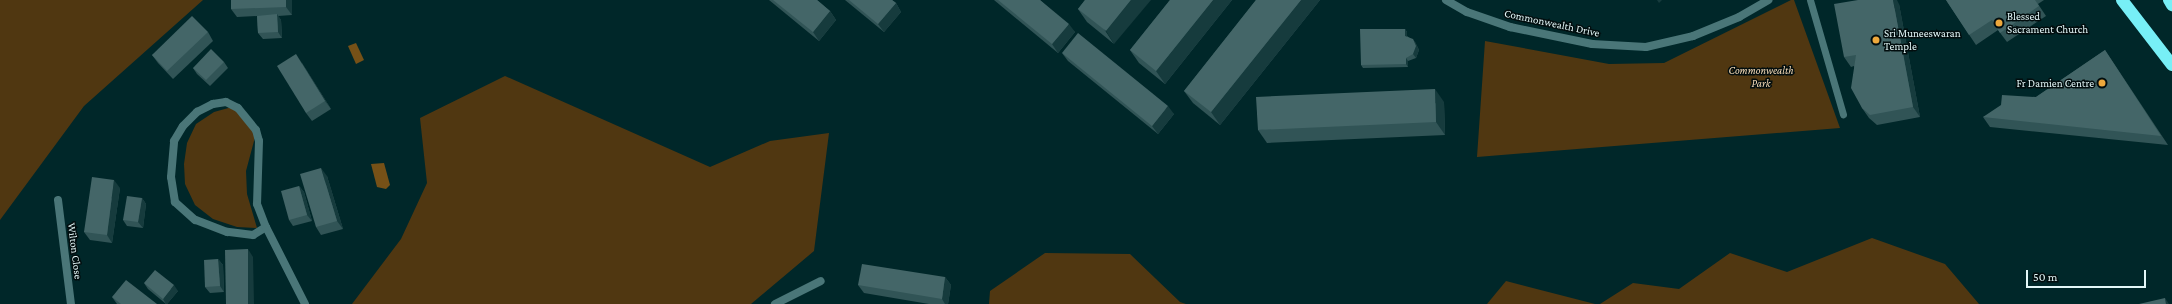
<!DOCTYPE html>
<style>
body{margin:0}
#map{position:relative;width:2172px;height:304px;overflow:hidden;background:#002729;font-family:"Crimson Pro",serif}
div>[style]{position:absolute}
.green>*{inset:0;background:#503711}
.water>*{inset:0;background:#765117}
.lane>*{height:7px;margin:-3.5px;padding:0 3.5px;transform-origin:3.5px;border-radius:3.5px;background:#4a7678}
.street>*{height:8px;margin:-4px;padding:0 4px;transform-origin:4px;border-radius:4px;background:#4a7678}
.highway>*{height:12px;margin:-6px;padding:0 6px;transform-origin:6px;border-radius:6px;background:#77eff6}
.wall>*{inset:0;background:#315456}
.shaded-wall>*{inset:0;background:#163b3d}
.building>*{inset:0;background:#446668}
.dots>*{width:11px;height:11px;translate:-50% -50%;box-sizing:border-box;border:2px solid #020d0e;border-radius:50%}
span{translate:-50% -50%;white-space:nowrap;text-align:center;line-height:1.15;-webkit-text-stroke:3px #020d0e;paint-order:stroke}
.poi-label{font-size:11px;color:#e3f7f8}
.left{translate:0 -50%;text-align:left}
.right{translate:-100% -50%;text-align:right}
.street-label{font-size:11px;color:#e3f7f8}
.park-label{font-size:11px;color:#f6dbb8;font-style:italic}
.scale{position:absolute;left:2026px;top:270px;width:120px;height:18px;box-sizing:border-box;border:2px solid #e3f7f8;border-top:0;padding-left:5px;font-size:12px;line-height:14px;white-space:nowrap;color:#e3f7f8;-webkit-text-stroke:3px #020d0e;paint-order:stroke}
</style>
<div id="map">
<div class="green">
<i style="clip-path:polygon(0 0,203px 0,84px 106px,0 220px)"></i>
<i style="clip-path:polygon(1791px 0,1794px 0,1840px 128px,1477px 157px,1485px 41px,1609px 64px,1664px 63px)"></i>
<i style="clip-path:polygon(505px 76px,710px 167px,770px 141px,829px 133px,814px 251px,751px 304px,352px 304px,401px 239px,427px 183px,420px 118px)"></i>
<i style="clip-path:polygon(232px 107px,254px 123px,254px 141px,246px 171px,247px 194px,257px 228px,237px 227px,213px 219px,195px 205px,185px 184px,184px 164px,187px 143px,196px 124px,214px 112px)"></i>
<i style="clip-path:polygon(1872px 238px,1945px 264px,1979px 304px,1600px 304px,1633px 283px,1679px 289px,1730px 253px,1787px 272px)"></i>
<i style="clip-path:polygon(1045px 253px,1130px 254px,1180px 302px,1186px 304px,989px 304px,990px 291px)"></i>
<i style="clip-path:polygon(1506px 281px,1595px 304px,1487px 304px)"></i>
</div>
<div class="water">
<i style="clip-path:polygon(356px 43px,364px 60px,356px 64px,348px 46px)"></i>
<i style="clip-path:polygon(384px 163px,390px 185px,386px 189px,377px 187px,371px 164px)"></i>
</div>
<div class="lane">
<i style="left:1810px;top:0;width:119px;rotate:73.9deg"></i>
</div>
<div class="street">
<i style="left:1446px;top:0;width:24px;rotate:30deg"></i>
<i style="left:1467px;top:12px;width:46px;rotate:19.2deg"></i>
<i style="left:1510px;top:27px;width:84px;rotate:11.7deg"></i>
<i style="left:1592px;top:44px;width:54px;rotate:3.2deg"></i>
<i style="left:1646px;top:47px;width:48px;rotate:-13.2deg"></i>
<i style="left:1693px;top:36px;width:50px;rotate:-22.4deg"></i>
<i style="left:1739px;top:17px;width:34px;rotate:-30deg"></i>
<i style="left:58px;top:200px;width:105px;rotate:82.9deg"></i>
<i style="left:266px;top:227px;width:15px;rotate:148deg"></i>
<i style="left:253px;top:235px;width:26px;rotate:-173deg"></i>
<i style="left:227px;top:232px;width:34px;rotate:-159deg"></i>
<i style="left:195px;top:220px;width:27px;rotate:-138deg"></i>
<i style="left:175px;top:202px;width:25px;rotate:-99deg"></i>
<i style="left:171px;top:177px;width:36px;rotate:-85deg"></i>
<i style="left:174px;top:141px;width:17px;rotate:-59deg"></i>
<i style="left:183px;top:126px;width:20px;rotate:-45deg"></i>
<i style="left:197px;top:112px;width:18px;rotate:-27deg"></i>
<i style="left:213px;top:104px;width:13px;rotate:-9deg"></i>
<i style="left:226px;top:102px;width:13px;rotate:27deg"></i>
<i style="left:238px;top:108px;width:28px;rotate:51deg"></i>
<i style="left:256px;top:130px;width:11px;rotate:75deg"></i>
<i style="left:259px;top:141px;width:63px;rotate:91.8deg"></i>
<i style="left:257px;top:204px;width:25px;rotate:69deg"></i>
<i style="left:266px;top:227px;width:86px;rotate:63.1deg"></i>
<i style="left:775px;top:304px;width:51px;rotate:-26.6deg"></i>
</div>
<div class="highway">
<i style="left:2122px;top:0;width:82px;rotate:52.4deg"></i>
<i style="left:2169px;top:0;width:6px;rotate:59deg"></i>
</div>
<div class="wall">
<i style="clip-path:polygon(231px 0,292px 0,292px 15px,278px 16px,281px 20px,282px 38px,263px 39px,258px 33px,257px 16px,237px 17px,231px 9px)"></i>
<i style="clip-path:polygon(769px 0,817px 0,830px 11px,836px 20px,819px 41px)"></i>
<i style="clip-path:polygon(845px 0,892px 0,896px 3px,901px 12px,884px 32px)"></i>
<i style="clip-path:polygon(994px 0,1040px 0,1075px 32px,1058px 53px)"></i>
<i style="clip-path:polygon(1085px 0,1114px 44px,1087px 22px,1078px 9px)"></i>
<i style="clip-path:polygon(1170px 0,1232px 0,1165px 84px,1139px 63px,1130px 50px)"></i>
<i style="clip-path:polygon(1256px 0,1320px 0,1220px 125px,1193px 103px,1184px 91px)"></i>
<i style="clip-path:polygon(1946px 0,2044px 0,2038px 4px,2046px 16px,2007px 42px,1998px 30px,1976px 45px)"></i>
<i style="clip-path:polygon(1899px 4px,1920px 117px,1877px 125px,1869px 118px,1862px 108px,1854px 66px,1851px 67px,1844px 57px)"></i>
<i style="clip-path:polygon(1405px 29px,1407px 32px,1407px 36px,1415px 42px,1419px 50px,1416px 58px,1408px 61px,1408px 67px,1363px 68px,1361px 65px)"></i>
<i style="clip-path:polygon(208px 32px,213px 41px,173px 79px,158px 63px,152px 55px)"></i>
<i style="clip-path:polygon(2105px 50px,2168px 145px,1990px 127px,1983px 117px,2036px 97px)"></i>
<i style="clip-path:polygon(1062px 53px,1174px 114px,1158px 134px,1068px 61px)"></i>
<i style="clip-path:polygon(224px 62px,228px 68px,210px 86px,197px 74px,193px 68px)"></i>
<i style="clip-path:polygon(302px 63px,331px 109px,312px 121px,306px 113px)"></i>
<i style="clip-path:polygon(1444px 102px,1445px 135px,1267px 143px,1258px 130px)"></i>
<i style="clip-path:polygon(327px 176px,343px 229px,321px 235px,316px 227px)"></i>
<i style="clip-path:polygon(299px 186px,304px 192px,312px 221px,293px 226px,289px 220px)"></i>
<i style="clip-path:polygon(120px 188px,112px 243px,90px 240px,84px 232px)"></i>
<i style="clip-path:polygon(142px 198px,146px 204px,143px 228px,127px 226px,123px 220px)"></i>
<i style="clip-path:polygon(218px 259px,223px 265px,224px 292px,210px 293px,205px 287px)"></i>
<i style="clip-path:polygon(945px 277px,951px 285px,948px 304px,929px 304px,864px 293px,858px 285px)"></i>
<i style="clip-path:polygon(144px 283px,178px 291px,167px 304px,166px 304px,148px 289px)"></i>
<i style="clip-path:polygon(112px 297px,157px 304px,117px 304px)"></i>
</div>
<div class="shaded-wall">
<i style="clip-path:polygon(286px 0,292px 0,292px 15px,286px 7px)"></i>
<i style="clip-path:polygon(1131px 0,1151px 0,1114px 44px,1106px 31px)"></i>
<i style="clip-path:polygon(1213px 0,1232px 0,1165px 84px,1156px 71px)"></i>
<i style="clip-path:polygon(1301px 0,1320px 0,1220px 125px,1211px 112px)"></i>
<i style="clip-path:polygon(1657px 0,1662px 0,1659px 3px)"></i>
<i style="clip-path:polygon(1893px 0,1897px 0,1899px 4px,1920px 117px,1913px 107px)"></i>
<i style="clip-path:polygon(896px 3px,901px 12px,884px 32px,878px 24px)"></i>
<i style="clip-path:polygon(830px 11px,836px 20px,819px 41px,813px 32px)"></i>
<i style="clip-path:polygon(277px 14px,281px 20px,282px 38px,278px 32px)"></i>
<i style="clip-path:polygon(1069px 24px,1075px 32px,1058px 53px,1052px 44px)"></i>
<i style="clip-path:polygon(1405px 29px,1407px 32px,1407px 39px,1405px 36px)"></i>
<i style="clip-path:polygon(1413px 39px,1415px 42px,1419px 50px,1416px 58px,1413px 54px)"></i>
<i style="clip-path:polygon(296px 54px,302px 63px,331px 109px,325px 101px)"></i>
<i style="clip-path:polygon(1406px 58px,1408px 61px,1408px 67px,1406px 64px)"></i>
<i style="clip-path:polygon(1435px 89px,1444px 102px,1445px 135px,1436px 122px)"></i>
<i style="clip-path:polygon(1168px 106px,1174px 114px,1158px 134px,1152px 126px)"></i>
<i style="clip-path:polygon(321px 168px,327px 176px,343px 229px,337px 221px)"></i>
<i style="clip-path:polygon(114px 180px,120px 188px,112px 243px,107px 235px)"></i>
<i style="clip-path:polygon(299px 186px,304px 192px,312px 221px,307px 215px)"></i>
<i style="clip-path:polygon(142px 198px,146px 204px,143px 228px,138px 222px)"></i>
<i style="clip-path:polygon(248px 249px,253px 257px,254px 304px,248px 304px)"></i>
<i style="clip-path:polygon(218px 259px,223px 265px,224px 292px,220px 286px)"></i>
<i style="clip-path:polygon(945px 277px,951px 285px,948px 304px,945px 304px,942px 299px)"></i>
<i style="clip-path:polygon(174px 285px,178px 291px,167px 304px,166px 304px,163px 299px)"></i>
<i style="clip-path:polygon(2165px 298px,2169px 304px,2166px 304px)"></i>
</div>
<div class="building">
<i style="clip-path:polygon(231px 0,286px 0,286px 7px,231px 9px)"></i>
<i style="clip-path:polygon(773px 0,817px 0,830px 11px,813px 32px)"></i>
<i style="clip-path:polygon(849px 0,892px 0,896px 3px,878px 24px)"></i>
<i style="clip-path:polygon(998px 0,1040px 0,1069px 24px,1052px 44px)"></i>
<i style="clip-path:polygon(1085px 0,1131px 0,1106px 31px,1078px 9px)"></i>
<i style="clip-path:polygon(1170px 0,1213px 0,1156px 71px,1130px 50px)"></i>
<i style="clip-path:polygon(1256px 0,1301px 0,1211px 112px,1184px 91px)"></i>
<i style="clip-path:polygon(1858px 0,1893px 0,1913px 107px,1870px 115px,1862px 108px,1851px 88px,1856px 55px,1844px 57px,1834px 4px)"></i>
<i style="clip-path:polygon(1946px 0,2035px 0,2039px 6px,2000px 33px,1992px 20px,1969px 35px)"></i>
<i style="clip-path:polygon(277px 14px,278px 32px,258px 33px,257px 16px)"></i>
<i style="clip-path:polygon(192px 16px,208px 32px,167px 71px,152px 55px)"></i>
<i style="clip-path:polygon(1360px 29px,1405px 29px,1405px 36px,1413px 39px,1416px 46px,1413px 54px,1406px 58px,1406px 64px,1361px 65px)"></i>
<i style="clip-path:polygon(1078px 33px,1168px 106px,1152px 126px,1062px 53px)"></i>
<i style="clip-path:polygon(211px 49px,224px 62px,206px 80px,193px 68px)"></i>
<i style="clip-path:polygon(2105px 50px,2161px 136px,1983px 117px,2001px 105px,2002px 95px,2036px 97px)"></i>
<i style="clip-path:polygon(296px 54px,325px 101px,306px 113px,277px 66px)"></i>
<i style="clip-path:polygon(1435px 89px,1436px 122px,1258px 130px,1256px 97px)"></i>
<i style="clip-path:polygon(321px 168px,337px 221px,316px 227px,300px 174px)"></i>
<i style="clip-path:polygon(92px 177px,114px 180px,107px 235px,84px 232px)"></i>
<i style="clip-path:polygon(299px 186px,307px 215px,289px 220px,281px 191px)"></i>
<i style="clip-path:polygon(127px 196px,142px 198px,138px 222px,123px 220px)"></i>
<i style="clip-path:polygon(248px 249px,248px 304px,226px 304px,225px 250px)"></i>
<i style="clip-path:polygon(218px 259px,220px 286px,205px 287px,204px 260px)"></i>
<i style="clip-path:polygon(862px 264px,945px 277px,942px 299px,858px 285px)"></i>
<i style="clip-path:polygon(155px 270px,174px 285px,163px 299px,144px 283px)"></i>
<i style="clip-path:polygon(126px 280px,157px 304px,121px 304px,112px 297px)"></i>
<i style="clip-path:polygon(2165px 298px,2166px 304px,2139px 304px)"></i>
</div>
<div class="dots">
<i style="left:1999px;top:23px;background:#eea83c"></i>
<i style="left:1876px;top:40px;background:#eea83c"></i>
<i style="left:2102px;top:83px;background:#eea83c"></i>
</div>
<div class="poi-label">
<span class="left" style="left:2007px;top:23px">Blessed<br>Sacrament Church</span>
<span class="left" style="left:1884px;top:40px">Sri Muneeswaran<br>Temple</span>
<span class="right" style="left:2094px;top:83px">Fr Damien Centre</span>
</div>
<div class="street-label">
<span style="left:1552px;top:23px;rotate:12deg">Commonwealth Drive</span>
<span style="left:75px;top:251px;rotate:83deg">Wilton Close</span>
</div>
<div class="park-label">
<span style="left:1761px;top:77px">Commonwealth<br>Park</span>
</div>
<div class="scale">50 m</div>
</div>
